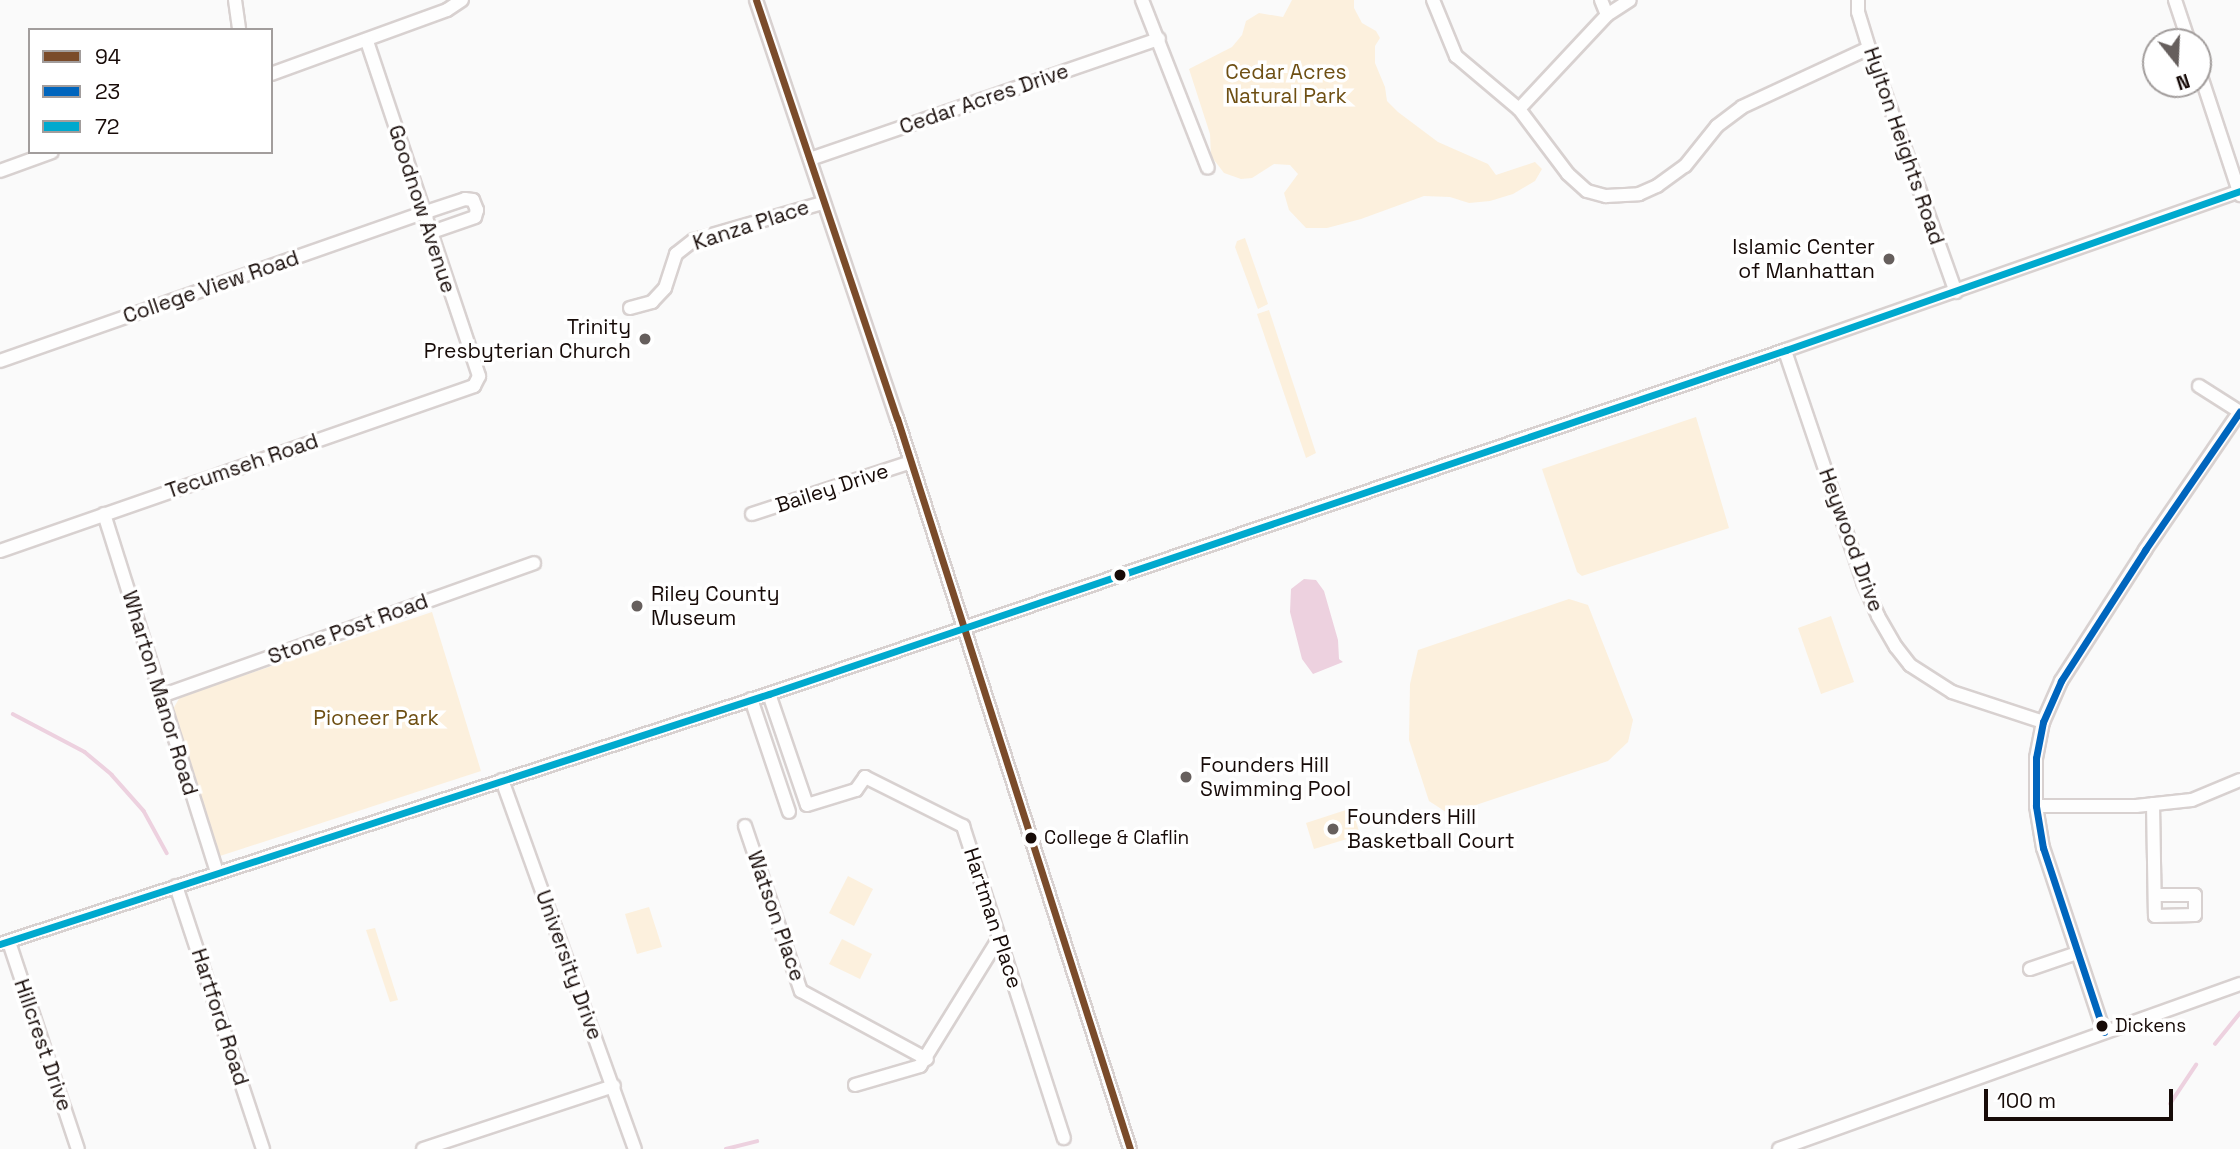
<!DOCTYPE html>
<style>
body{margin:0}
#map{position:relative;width:2240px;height:1149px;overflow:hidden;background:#fafafa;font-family:"Space Grotesk",sans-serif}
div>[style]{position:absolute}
.green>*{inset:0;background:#fcf0dd}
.water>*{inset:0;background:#edd1df}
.stream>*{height:3.5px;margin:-1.75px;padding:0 1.75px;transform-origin:1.75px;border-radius:1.75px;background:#edd1df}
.roads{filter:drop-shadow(2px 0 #d8d1d0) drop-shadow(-2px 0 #d8d1d0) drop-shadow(0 2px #d8d1d0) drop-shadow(0 -2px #d8d1d0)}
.minor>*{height:12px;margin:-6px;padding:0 6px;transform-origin:6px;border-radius:6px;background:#fefefe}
.bus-1>*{height:7px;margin:-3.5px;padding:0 3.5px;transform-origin:3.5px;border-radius:3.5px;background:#7a4b2a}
.bus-2>*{height:7px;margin:-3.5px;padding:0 3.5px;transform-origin:3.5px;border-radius:3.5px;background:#0065bd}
.bus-3>*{height:7px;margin:-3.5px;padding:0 3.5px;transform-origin:3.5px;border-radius:3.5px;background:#00a9ce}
.dots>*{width:19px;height:19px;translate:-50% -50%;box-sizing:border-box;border:4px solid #fff;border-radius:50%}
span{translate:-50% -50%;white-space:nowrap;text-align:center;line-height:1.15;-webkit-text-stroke:7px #fff;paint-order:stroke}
.bus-label{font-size:19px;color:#170b08}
.left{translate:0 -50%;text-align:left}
.park-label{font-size:21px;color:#6e4f13}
.street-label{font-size:21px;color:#170b08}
.poi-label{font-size:21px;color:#170b08}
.right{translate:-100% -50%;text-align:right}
.legend{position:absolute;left:28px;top:28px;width:245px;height:126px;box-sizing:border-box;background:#fff;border:2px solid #a29d9c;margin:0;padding:9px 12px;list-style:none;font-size:21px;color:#170b08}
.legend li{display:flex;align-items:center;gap:14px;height:35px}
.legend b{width:35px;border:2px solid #a29d9c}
.north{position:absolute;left:2142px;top:28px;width:70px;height:70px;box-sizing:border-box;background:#fff;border:2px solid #a29d9c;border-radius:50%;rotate:162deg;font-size:19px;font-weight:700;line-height:28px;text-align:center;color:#170b08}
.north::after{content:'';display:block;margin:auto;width:24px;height:32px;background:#665f5d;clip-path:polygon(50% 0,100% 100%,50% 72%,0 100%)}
.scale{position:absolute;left:1984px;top:1089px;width:189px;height:32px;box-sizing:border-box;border:4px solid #170b08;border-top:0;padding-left:9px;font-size:21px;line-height:24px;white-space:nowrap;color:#170b08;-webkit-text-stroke:5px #fff;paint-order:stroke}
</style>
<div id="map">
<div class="green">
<i style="clip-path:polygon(1292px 0,1354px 0,1354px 8px,1362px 23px,1376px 31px,1380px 38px,1375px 46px,1375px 63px,1385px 87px,1387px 101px,1398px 112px,1438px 142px,1488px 164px,1496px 175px,1535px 162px,1542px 169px,1535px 181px,1513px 194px,1490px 201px,1469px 203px,1450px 197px,1424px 196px,1361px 219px,1327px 228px,1306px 228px,1289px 210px,1284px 193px,1298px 174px,1290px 165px,1274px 164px,1252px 178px,1241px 179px,1224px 173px,1211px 156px,1210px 134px,1189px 69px,1232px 47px,1242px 35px,1246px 21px,1259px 13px,1283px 17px)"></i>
<i style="clip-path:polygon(1245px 238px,1268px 304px,1258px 309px,1235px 247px,1237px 241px)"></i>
<i style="clip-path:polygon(1269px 310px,1316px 453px,1306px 458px,1257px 314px)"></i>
<i style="clip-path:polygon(1696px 417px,1729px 528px,1582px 576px,1577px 572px,1542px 469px)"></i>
<i style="clip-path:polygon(1569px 599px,1588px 605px,1633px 720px,1628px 742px,1608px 761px,1449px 814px,1429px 801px,1409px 740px,1410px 684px,1418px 650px)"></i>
<i style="clip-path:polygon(432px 612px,481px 771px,220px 856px,173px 709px,180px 697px)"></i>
<i style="clip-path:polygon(1831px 616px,1854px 682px,1821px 694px,1798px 628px)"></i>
<i style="clip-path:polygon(1352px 808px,1360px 835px,1314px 849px,1306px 823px)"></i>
<i style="clip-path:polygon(848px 876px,873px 889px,854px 926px,829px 913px)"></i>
<i style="clip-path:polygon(649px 907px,662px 947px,637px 954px,625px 914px)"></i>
<i style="clip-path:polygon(375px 928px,398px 1000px,390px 1002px,366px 930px)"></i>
<i style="clip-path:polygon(842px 939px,872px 954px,860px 979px,829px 964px)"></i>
</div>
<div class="water">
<i style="clip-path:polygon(1304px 579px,1316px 580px,1324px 591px,1338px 640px,1339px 659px,1343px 662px,1313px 674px,1302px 659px,1290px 612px,1291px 589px)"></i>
</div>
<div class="stream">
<i style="left:13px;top:714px;width:81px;rotate:27.8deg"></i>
<i style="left:85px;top:752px;width:35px;rotate:40deg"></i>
<i style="left:112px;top:775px;width:48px;rotate:48.4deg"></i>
<i style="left:144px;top:811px;width:48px;rotate:61.3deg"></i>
<i style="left:2215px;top:1044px;width:40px;rotate:-51deg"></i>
<i style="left:2170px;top:1104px;width:47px;rotate:-56.3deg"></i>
<i style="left:726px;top:1149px;width:32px;rotate:-14deg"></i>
</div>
<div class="roads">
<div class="minor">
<i style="left:235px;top:0;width:30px;rotate:82deg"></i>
<i style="left:756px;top:0;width:441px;rotate:71.4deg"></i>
<i style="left:897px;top:418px;width:767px;rotate:72.32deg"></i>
<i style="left:1142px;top:0;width:180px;rotate:68.6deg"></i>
<i style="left:1433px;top:0;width:61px;rotate:67.7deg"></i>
<i style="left:1456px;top:56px;width:82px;rotate:40.1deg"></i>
<i style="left:1519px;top:109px;width:81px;rotate:53deg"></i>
<i style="left:1568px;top:174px;width:25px;rotate:42deg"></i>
<i style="left:1587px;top:191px;width:20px;rotate:15deg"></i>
<i style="left:1606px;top:196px;width:33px;rotate:-3deg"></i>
<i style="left:1639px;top:194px;width:20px;rotate:-24deg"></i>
<i style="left:1657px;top:186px;width:34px;rotate:-36deg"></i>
<i style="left:1685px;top:166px;width:51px;rotate:-51.3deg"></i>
<i style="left:1717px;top:126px;width:31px;rotate:-37deg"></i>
<i style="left:1742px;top:107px;width:140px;rotate:-24.9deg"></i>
<i style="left:1601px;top:0;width:16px;rotate:68deg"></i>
<i style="left:1858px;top:0;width:12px;rotate:90deg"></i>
<i style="left:1858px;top:12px;width:38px;rotate:73deg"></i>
<i style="left:1869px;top:48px;width:259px;rotate:70.4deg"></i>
<i style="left:2175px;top:0;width:44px;rotate:71.6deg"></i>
<i style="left:2198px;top:67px;width:135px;rotate:71.8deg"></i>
<i style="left:271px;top:74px;width:187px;rotate:-20deg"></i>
<i style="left:447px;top:10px;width:18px;rotate:-34deg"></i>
<i style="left:1519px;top:109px;width:129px;rotate:-46.9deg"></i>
<i style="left:1607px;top:15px;width:27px;rotate:-33deg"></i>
<i style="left:810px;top:159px;width:369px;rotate:-19deg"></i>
<i style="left:0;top:171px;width:55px;rotate:-20.1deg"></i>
<i style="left:630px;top:308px;width:23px;rotate:-15deg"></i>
<i style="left:652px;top:302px;width:19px;rotate:-47deg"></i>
<i style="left:665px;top:288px;width:36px;rotate:-72deg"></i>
<i style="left:676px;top:254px;width:23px;rotate:-38deg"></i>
<i style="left:694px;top:240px;width:133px;rotate:-16.1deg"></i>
<i style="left:1785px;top:351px;width:244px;rotate:71.3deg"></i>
<i style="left:1863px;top:582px;width:37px;rotate:66deg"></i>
<i style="left:1878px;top:616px;width:36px;rotate:60deg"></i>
<i style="left:1896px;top:647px;width:23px;rotate:52deg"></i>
<i style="left:1910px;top:665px;width:50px;rotate:32.7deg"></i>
<i style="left:1952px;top:692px;width:96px;rotate:18.2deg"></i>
<i style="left:0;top:361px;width:448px;rotate:-19.3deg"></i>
<i style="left:423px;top:213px;width:44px;rotate:-18.4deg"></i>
<i style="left:465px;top:199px;width:8px;rotate:7deg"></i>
<i style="left:473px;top:200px;width:11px;rotate:68deg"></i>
<i style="left:477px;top:210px;width:7px;rotate:106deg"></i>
<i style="left:475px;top:217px;width:49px;rotate:160.8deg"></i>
<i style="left:2199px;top:386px;width:49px;rotate:32.4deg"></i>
<i style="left:104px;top:514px;width:376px;rotate:72.5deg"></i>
<i style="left:752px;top:514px;width:167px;rotate:-18.1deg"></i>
<i style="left:0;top:551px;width:502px;rotate:-19.19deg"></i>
<i style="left:474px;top:386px;width:11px;rotate:-63deg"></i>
<i style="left:479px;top:376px;width:353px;rotate:-108.5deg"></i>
<i style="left:769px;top:694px;width:117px;rotate:71.1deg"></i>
<i style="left:807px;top:805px;width:51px;rotate:-17deg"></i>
<i style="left:856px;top:790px;width:16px;rotate:-55deg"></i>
<i style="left:865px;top:777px;width:110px;rotate:26.6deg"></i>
<i style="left:963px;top:826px;width:328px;rotate:72.1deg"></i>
<i style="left:161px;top:696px;width:396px;rotate:-19.6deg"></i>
<i style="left:751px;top:699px;width:119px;rotate:71.4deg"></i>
<i style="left:502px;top:780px;width:392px;rotate:70.2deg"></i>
<i style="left:2153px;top:804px;width:112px;rotate:89deg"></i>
<i style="left:2155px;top:916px;width:40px;rotate:-1.4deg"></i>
<i style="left:2195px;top:915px;width:20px;rotate:-90deg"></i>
<i style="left:2195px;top:895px;width:40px;rotate:180deg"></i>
<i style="left:2036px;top:806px;width:100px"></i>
<i style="left:2136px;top:806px;width:56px;rotate:-6.1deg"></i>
<i style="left:2192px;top:800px;width:52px;rotate:-22.6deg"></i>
<i style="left:745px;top:826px;width:174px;rotate:71.3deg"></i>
<i style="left:801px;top:991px;width:143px;rotate:28.4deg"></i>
<i style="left:176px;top:886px;width:277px;rotate:71.7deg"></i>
<i style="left:9px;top:942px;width:218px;rotate:71.6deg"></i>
<i style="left:0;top:944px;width:809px;rotate:-18.01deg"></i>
<i style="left:769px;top:694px;width:1074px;rotate:-18.69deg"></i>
<i style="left:1786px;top:350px;width:481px;rotate:-19.3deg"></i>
<i style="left:2030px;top:969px;width:50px;rotate:-18.8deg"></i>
<i style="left:2104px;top:1032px;width:194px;rotate:-108.3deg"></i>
<i style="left:2043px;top:848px;width:43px;rotate:-99.5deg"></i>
<i style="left:2036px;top:806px;width:48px;rotate:-90deg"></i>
<i style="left:2036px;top:758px;width:37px;rotate:-79deg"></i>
<i style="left:2043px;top:722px;width:45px;rotate:-66.3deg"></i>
<i style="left:2061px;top:681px;width:156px;rotate:-57.3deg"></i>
<i style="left:2145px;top:550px;width:168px;rotate:-55.6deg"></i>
<i style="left:855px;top:1085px;width:68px;rotate:-16.3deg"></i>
<i style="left:920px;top:1066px;width:150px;rotate:-58.3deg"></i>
<i style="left:423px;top:1149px;width:201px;rotate:-18.3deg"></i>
<i style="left:1779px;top:1149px;width:490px;rotate:-19.7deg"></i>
</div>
</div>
<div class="bus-1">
<i style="left:756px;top:0;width:441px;rotate:71.4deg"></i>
<i style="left:897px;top:418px;width:767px;rotate:72.32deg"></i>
</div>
<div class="bus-2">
<i style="left:2104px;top:1032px;width:194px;rotate:-108.3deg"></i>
<i style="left:2043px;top:848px;width:43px;rotate:-99.5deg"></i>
<i style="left:2036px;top:806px;width:48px;rotate:-90deg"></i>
<i style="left:2036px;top:758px;width:37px;rotate:-79deg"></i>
<i style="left:2043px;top:722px;width:45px;rotate:-66.3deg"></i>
<i style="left:2061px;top:681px;width:156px;rotate:-57.3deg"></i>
<i style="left:2145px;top:550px;width:168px;rotate:-55.6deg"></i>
</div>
<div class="bus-3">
<i style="left:0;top:944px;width:809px;rotate:-18.01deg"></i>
<i style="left:769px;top:694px;width:1074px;rotate:-18.69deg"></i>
<i style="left:1786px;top:350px;width:481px;rotate:-19.3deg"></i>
</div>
<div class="dots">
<i style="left:1889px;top:259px;background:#665f5d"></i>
<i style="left:645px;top:339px;background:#665f5d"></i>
<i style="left:1120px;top:575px;background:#170b08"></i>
<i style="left:637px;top:606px;background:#665f5d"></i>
<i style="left:1186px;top:777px;background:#665f5d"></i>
<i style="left:1333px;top:829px;background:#665f5d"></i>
<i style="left:1031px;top:838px;background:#170b08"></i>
<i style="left:2102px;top:1026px;background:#170b08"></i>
</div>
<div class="bus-label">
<span class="left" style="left:1044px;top:838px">College &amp; Claflin</span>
<span class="left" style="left:2115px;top:1026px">Dickens</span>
</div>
<div class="park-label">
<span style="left:1286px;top:84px">Cedar Acres<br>Natural Park</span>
<span style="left:376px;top:718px">Pioneer Park</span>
</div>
<div class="street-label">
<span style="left:984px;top:99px;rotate:-19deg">Cedar Acres Drive</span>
<span style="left:1904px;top:146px;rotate:71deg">Hylton Heights Road</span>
<span style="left:422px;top:209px;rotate:72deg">Goodnow Avenue</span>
<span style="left:751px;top:225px;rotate:-18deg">Kanza Place</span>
<span style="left:211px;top:287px;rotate:-19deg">College View Road</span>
<span style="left:242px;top:466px;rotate:-19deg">Tecumseh Road</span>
<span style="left:832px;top:488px;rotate:-18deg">Bailey Drive</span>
<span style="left:1851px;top:540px;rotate:70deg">Heywood Drive</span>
<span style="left:348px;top:629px;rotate:-20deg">Stone Post Road</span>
<span style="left:160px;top:693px;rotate:73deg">Wharton Manor Road</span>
<span style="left:776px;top:916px;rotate:71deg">Watson Place</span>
<span style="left:993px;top:918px;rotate:72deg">Hartman Place</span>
<span style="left:569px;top:965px;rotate:70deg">University Drive</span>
<span style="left:220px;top:1017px;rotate:72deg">Hartford Road</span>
<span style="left:43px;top:1045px;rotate:71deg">Hillcrest Drive</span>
</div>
<div class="poi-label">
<span class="right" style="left:1875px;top:259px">Islamic Center<br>of Manhattan</span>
<span class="right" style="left:631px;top:339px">Trinity<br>Presbyterian Church</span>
<span class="left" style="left:651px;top:606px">Riley County<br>Museum</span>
<span class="left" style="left:1200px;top:777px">Founders Hill<br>Swimming Pool</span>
<span class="left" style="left:1347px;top:829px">Founders Hill<br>Basketball Court</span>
</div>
<ul class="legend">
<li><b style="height:9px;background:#7a4b2a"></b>94</li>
<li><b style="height:9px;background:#0065bd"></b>23</li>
<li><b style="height:9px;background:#00a9ce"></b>72</li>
</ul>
<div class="north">N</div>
<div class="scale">100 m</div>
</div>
